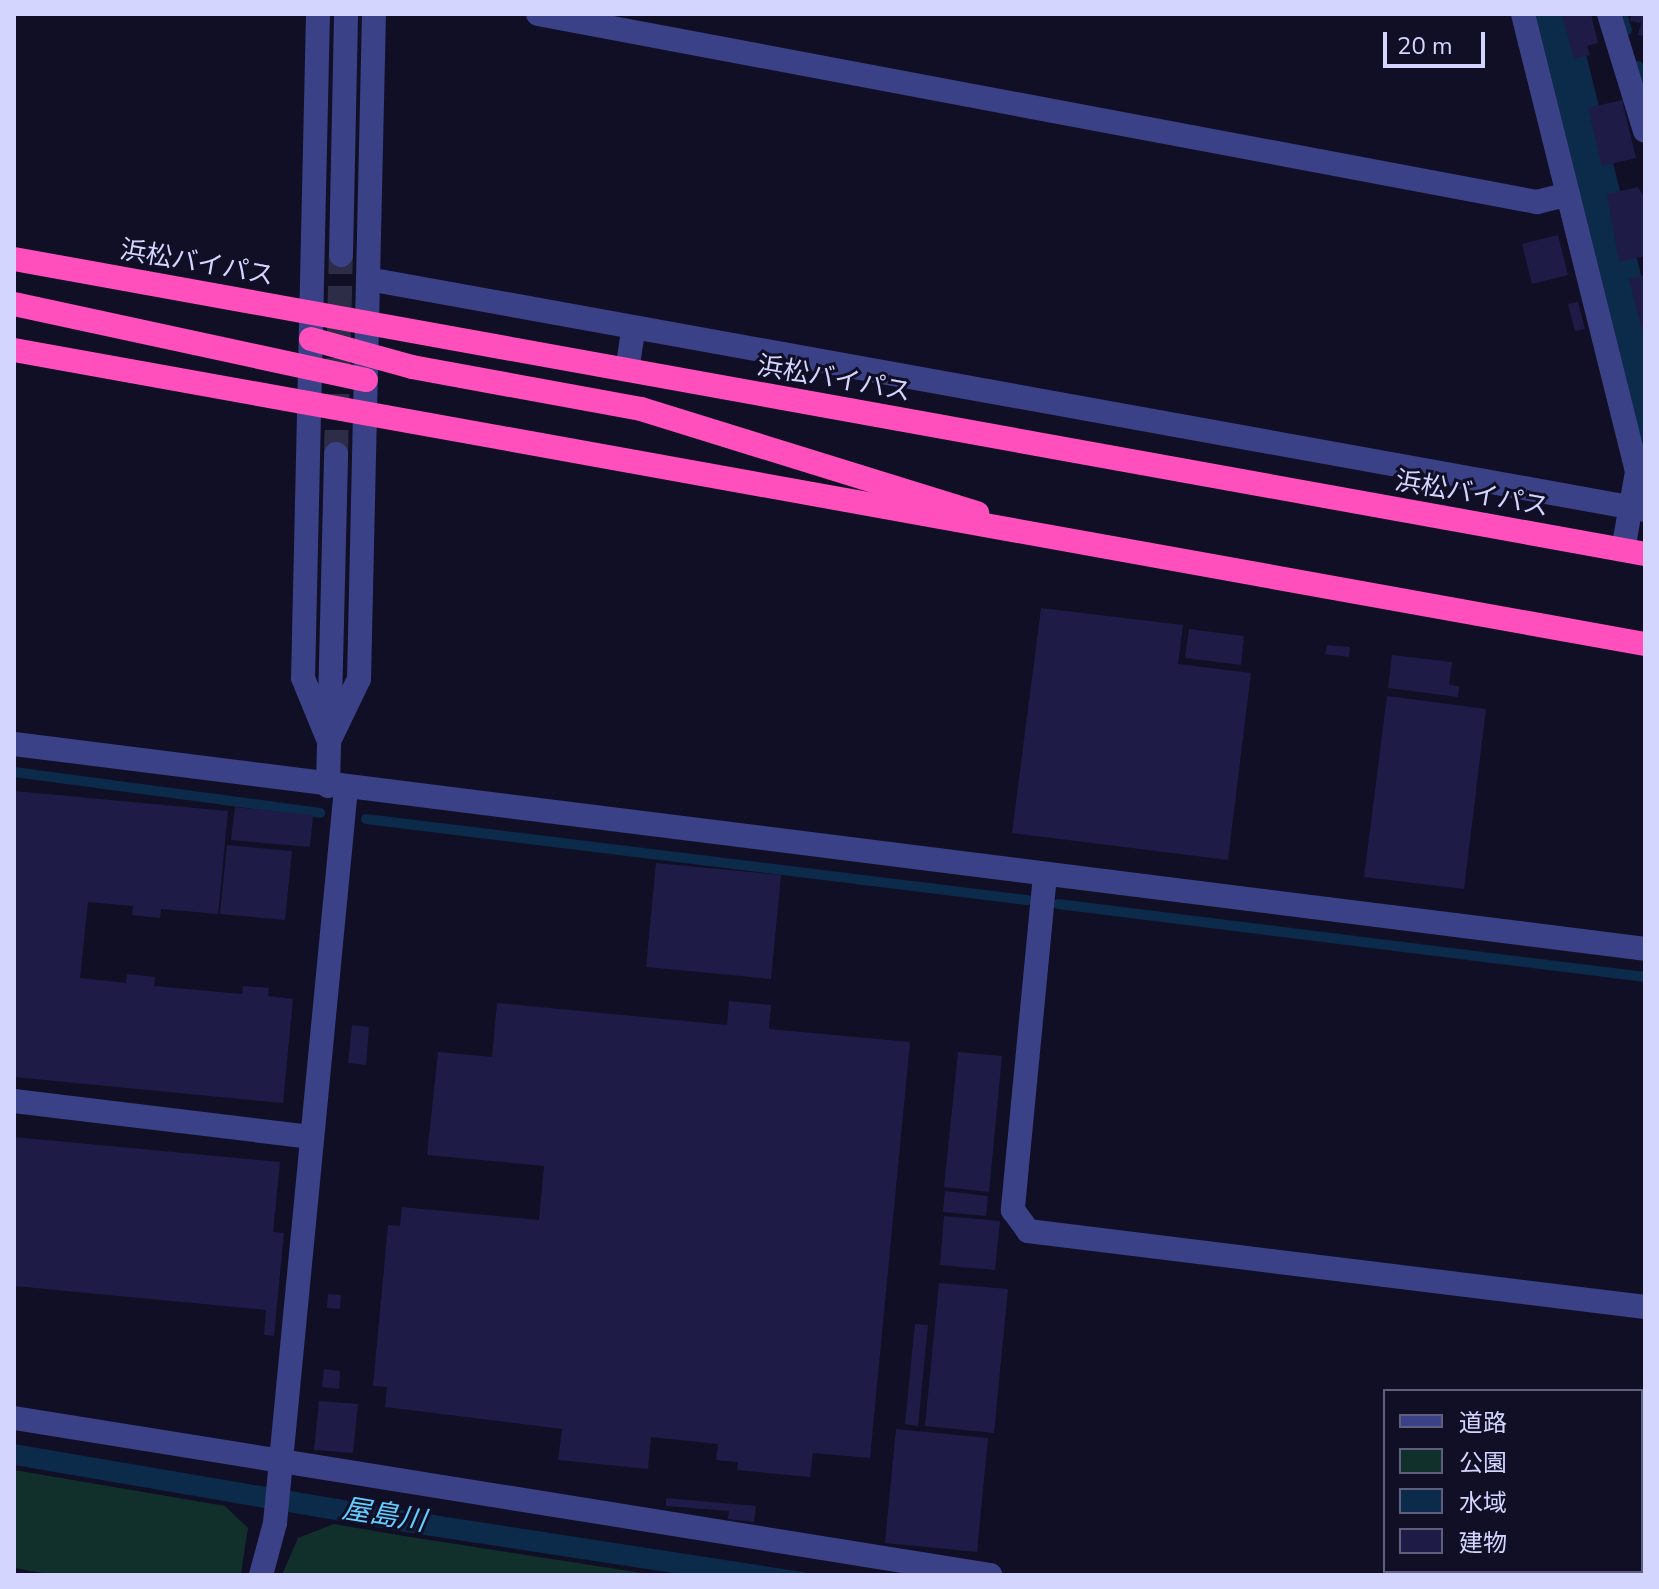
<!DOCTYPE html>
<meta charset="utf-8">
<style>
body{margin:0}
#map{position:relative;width:1659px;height:1589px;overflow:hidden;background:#100f26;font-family:"Nunito Sans","Noto Sans JP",sans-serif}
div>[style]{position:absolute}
.green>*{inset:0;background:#12302b}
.water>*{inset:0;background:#0c2a49}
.stream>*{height:10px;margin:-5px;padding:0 5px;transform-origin:5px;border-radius:5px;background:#0c2a49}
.river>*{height:62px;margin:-31px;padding:0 31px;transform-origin:31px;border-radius:31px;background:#0c2a49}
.building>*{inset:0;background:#1e1b47}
.minor-tunnel>*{height:24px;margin-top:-12px;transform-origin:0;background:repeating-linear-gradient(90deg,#2d2d47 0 24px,transparent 0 36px)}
.minor>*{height:24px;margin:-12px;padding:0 12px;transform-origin:12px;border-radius:12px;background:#3a4186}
.highway>*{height:24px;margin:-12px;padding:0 12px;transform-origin:12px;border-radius:12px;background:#ff4fbc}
span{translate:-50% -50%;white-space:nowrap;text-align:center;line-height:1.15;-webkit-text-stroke:6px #100f26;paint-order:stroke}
.street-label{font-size:26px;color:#d4d5ff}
.water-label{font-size:28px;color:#62cdff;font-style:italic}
.frame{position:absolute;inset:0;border:16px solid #d4d5ff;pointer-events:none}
.legend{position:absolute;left:1383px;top:1389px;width:260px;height:184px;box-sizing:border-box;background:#100f26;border:2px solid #5e5e7d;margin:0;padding:10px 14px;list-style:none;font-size:24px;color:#d4d5ff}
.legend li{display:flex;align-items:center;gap:16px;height:40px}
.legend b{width:40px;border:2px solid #5e5e7d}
.scale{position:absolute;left:1383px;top:32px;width:102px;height:36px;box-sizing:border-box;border:4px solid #d4d5ff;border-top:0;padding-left:10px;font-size:24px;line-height:28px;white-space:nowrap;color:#d4d5ff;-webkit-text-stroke:6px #100f26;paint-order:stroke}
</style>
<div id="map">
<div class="green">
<i style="clip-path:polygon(14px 1470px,225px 1506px,248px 1528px,241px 1573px,55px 1575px,14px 1568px)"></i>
<i style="clip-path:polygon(334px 1524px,404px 1536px,655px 1575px,282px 1575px,298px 1538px)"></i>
</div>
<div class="water">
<i style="clip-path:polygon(14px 1444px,408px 1511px,822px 1575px,686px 1575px,405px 1532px,14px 1465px)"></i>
</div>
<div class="stream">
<i style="left:1622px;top:14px;width:17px;rotate:73deg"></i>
<i style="left:1638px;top:66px;width:23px;rotate:72deg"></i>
<i style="left:14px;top:772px;width:309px;rotate:7.6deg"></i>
<i style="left:366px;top:819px;width:666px;rotate:6.99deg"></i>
<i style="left:1058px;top:904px;width:592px;rotate:7.09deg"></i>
</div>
<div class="river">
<i style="left:1544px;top:14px;width:417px;rotate:76deg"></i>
</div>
<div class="building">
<i style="clip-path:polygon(1562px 14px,1591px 14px,1598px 43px,1587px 46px,1590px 55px,1574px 59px)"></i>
<i style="clip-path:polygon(1631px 14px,1645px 14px,1645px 36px,1638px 35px,1641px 23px,1630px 21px)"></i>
<i style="clip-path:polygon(1622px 100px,1636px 158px,1602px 166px,1588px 108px)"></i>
<i style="clip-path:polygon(1638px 187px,1645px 199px,1645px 256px,1619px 262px,1607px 194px)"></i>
<i style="clip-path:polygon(1558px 235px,1568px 275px,1532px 284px,1522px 244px)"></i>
<i style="clip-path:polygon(1645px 275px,1645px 330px,1642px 330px,1629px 279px)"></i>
<i style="clip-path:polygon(1578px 302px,1585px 329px,1575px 331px,1568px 304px)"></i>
<i style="clip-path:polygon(1041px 608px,1183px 625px,1178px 664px,1251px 673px,1228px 860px,1012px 833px)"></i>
<i style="clip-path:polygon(1189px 629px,1244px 636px,1241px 665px,1185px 658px)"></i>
<i style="clip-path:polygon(1327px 645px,1350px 647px,1349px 657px,1325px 654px)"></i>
<i style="clip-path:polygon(1392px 655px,1452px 662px,1449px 685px,1459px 686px,1458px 697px,1388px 688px)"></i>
<i style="clip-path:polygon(1387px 696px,1486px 709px,1464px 889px,1364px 877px)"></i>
<i style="clip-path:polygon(14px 791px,228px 811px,218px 914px,161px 909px,160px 918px,132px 915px,133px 906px,88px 902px,80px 978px,126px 983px,127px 974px,155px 977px,154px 986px,242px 994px,243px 986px,269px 988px,268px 996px,293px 999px,283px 1103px,14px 1077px)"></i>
<i style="clip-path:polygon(235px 807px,313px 815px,310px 847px,231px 840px)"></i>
<i style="clip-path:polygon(227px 845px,292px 851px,285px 920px,220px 914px)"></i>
<i style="clip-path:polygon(656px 863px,781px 875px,771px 979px,646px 967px)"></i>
<i style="clip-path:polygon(729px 1001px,771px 1005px,769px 1029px,910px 1042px,870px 1458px,813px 1453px,810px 1477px,737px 1470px,738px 1462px,716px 1460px,718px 1444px,651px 1437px,648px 1469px,558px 1460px,562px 1429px,385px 1407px,387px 1387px,373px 1386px,388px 1225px,400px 1226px,402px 1207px,539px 1220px,544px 1166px,427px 1155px,438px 1052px,492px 1057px,497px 1003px,727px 1025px)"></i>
<i style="clip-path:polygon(352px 1025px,369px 1027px,366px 1065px,348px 1063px)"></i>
<i style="clip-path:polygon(958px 1052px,1002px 1056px,989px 1192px,944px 1187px)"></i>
<i style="clip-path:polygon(14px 1137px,280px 1162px,273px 1232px,284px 1233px,274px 1336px,264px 1335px,266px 1310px,14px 1286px)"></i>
<i style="clip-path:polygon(945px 1191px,988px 1196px,986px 1216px,943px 1212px)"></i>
<i style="clip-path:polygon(944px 1216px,1000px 1221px,995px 1270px,940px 1265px)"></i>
<i style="clip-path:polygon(939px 1283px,1008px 1289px,994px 1433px,925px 1426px)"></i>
<i style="clip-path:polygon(328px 1294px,341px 1295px,340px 1309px,327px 1308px)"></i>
<i style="clip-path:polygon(915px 1324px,928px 1325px,918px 1426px,905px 1424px)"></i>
<i style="clip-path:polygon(324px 1369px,340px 1371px,339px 1389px,322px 1387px)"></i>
<i style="clip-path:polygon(319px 1401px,358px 1404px,353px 1453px,314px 1450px)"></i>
<i style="clip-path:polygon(896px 1429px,988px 1438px,977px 1552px,885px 1543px)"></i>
<i style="clip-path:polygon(666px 1498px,756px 1506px,754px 1522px,728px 1519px,729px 1511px,666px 1506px)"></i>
</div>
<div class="minor-tunnel">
<i style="left:336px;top:454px;width:199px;rotate:-88.6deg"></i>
</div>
<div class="minor">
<i style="left:318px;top:14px;width:664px;rotate:91.29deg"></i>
<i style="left:303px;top:678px;width:68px;rotate:67.6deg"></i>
<i style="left:538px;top:14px;width:1017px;rotate:10.66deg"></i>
<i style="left:1537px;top:202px;width:32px;rotate:-14deg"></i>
<i style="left:1523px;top:14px;width:472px;rotate:76deg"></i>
<i style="left:1637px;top:472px;width:79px;rotate:100.2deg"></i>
<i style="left:1609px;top:14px;width:122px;rotate:72.9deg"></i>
<i style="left:341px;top:255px;width:241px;rotate:-88.8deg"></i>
<i style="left:368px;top:279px;width:1298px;rotate:10.25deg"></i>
<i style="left:627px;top:370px;width:39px;rotate:-81deg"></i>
<i style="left:329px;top:741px;width:69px;rotate:-64.2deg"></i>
<i style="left:359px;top:679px;width:665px;rotate:-88.71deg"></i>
<i style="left:14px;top:744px;width:1644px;rotate:7.16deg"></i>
<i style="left:328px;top:786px;width:332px;rotate:-88.6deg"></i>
<i style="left:1045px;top:875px;width:337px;rotate:95.5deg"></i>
<i style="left:1013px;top:1210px;width:26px;rotate:54deg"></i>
<i style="left:1028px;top:1231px;width:622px;rotate:7.02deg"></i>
<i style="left:14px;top:1101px;width:300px;rotate:6.9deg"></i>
<i style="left:14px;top:1418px;width:989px;rotate:9.14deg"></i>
<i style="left:261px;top:1575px;width:54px;rotate:-74.9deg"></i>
<i style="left:275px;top:1523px;width:738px;rotate:-84.48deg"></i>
</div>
<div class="highway">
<i style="left:14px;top:259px;width:1657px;rotate:10.25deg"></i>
<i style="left:14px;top:304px;width:360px;rotate:12.2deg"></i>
<i style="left:311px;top:339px;width:105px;rotate:15.5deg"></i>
<i style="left:412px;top:367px;width:233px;rotate:10.4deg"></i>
<i style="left:641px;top:409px;width:352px;rotate:17.2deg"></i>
<i style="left:14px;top:350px;width:1657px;rotate:10.22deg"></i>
</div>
<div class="street-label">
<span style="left:197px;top:263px;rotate:10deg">浜松バイパス</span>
<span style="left:834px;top:379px;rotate:10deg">浜松バイパス</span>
<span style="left:1472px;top:494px;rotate:10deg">浜松バイパス</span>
</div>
<div class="water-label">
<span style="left:384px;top:1515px;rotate:9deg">屋島川</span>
</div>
<div class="frame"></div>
<ul class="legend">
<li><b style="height:10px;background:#3a4186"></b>道路</li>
<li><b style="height:22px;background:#12302b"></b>公園</li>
<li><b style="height:22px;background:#0c2a49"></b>水域</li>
<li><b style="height:22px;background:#1e1b47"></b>建物</li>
</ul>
<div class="scale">20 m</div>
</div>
